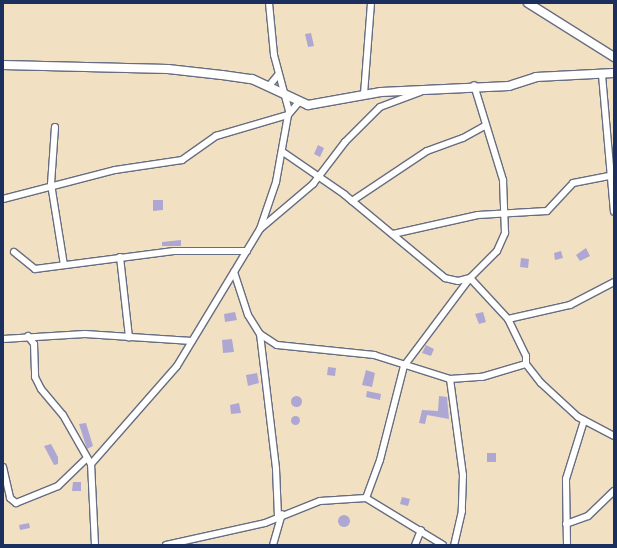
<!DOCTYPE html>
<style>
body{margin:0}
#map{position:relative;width:617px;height:548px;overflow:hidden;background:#f1e0c2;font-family:Pangolin,sans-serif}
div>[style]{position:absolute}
.building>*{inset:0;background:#aea7d4}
.round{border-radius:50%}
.roads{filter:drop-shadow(1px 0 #666d81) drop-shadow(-1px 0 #666d81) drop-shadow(0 1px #666d81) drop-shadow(0 -1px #666d81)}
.street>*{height:6px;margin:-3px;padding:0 3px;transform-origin:3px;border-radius:3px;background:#fff}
.secondary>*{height:8px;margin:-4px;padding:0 4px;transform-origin:4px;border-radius:4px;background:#fff}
span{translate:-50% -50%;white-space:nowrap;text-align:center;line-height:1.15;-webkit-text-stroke:3px #f7f3e8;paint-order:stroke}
.frame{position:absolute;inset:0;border:4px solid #1b2f5e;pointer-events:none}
</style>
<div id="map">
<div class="building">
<i style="clip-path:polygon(311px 33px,314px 46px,308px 47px,305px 34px)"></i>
<i style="clip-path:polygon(318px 145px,324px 148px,320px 157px,314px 154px)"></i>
<i style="clip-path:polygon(153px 200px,163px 200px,163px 210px,153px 211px)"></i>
<i style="clip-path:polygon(181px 240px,181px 246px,162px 246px,162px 242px)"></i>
<i style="clip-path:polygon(586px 248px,590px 256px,580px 261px,576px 255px)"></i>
<i style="clip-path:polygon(561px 251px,563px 258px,555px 260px,554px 253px)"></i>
<i style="clip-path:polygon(521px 258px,529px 259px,528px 268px,520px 267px)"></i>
<i style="clip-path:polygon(235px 312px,237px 320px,225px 322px,224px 314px)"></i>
<i style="clip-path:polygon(483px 312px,486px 322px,479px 324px,475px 314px)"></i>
<i style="clip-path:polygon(232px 339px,234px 352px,223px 353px,222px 340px)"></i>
<i style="clip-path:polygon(426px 345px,434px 349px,431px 356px,422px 353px)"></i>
<i style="clip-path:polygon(328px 367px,336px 368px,335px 376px,327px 375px)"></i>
<i style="clip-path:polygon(366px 370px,375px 373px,372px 387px,362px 385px)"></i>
<i style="clip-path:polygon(257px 373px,259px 383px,248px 386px,246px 375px)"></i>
<i style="clip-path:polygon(367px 391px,381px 394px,380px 400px,366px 397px)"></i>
<i class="round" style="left:290.5px;top:395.5px;width:11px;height:11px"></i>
<i style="clip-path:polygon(439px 396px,447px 397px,449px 419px,427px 415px,425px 424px,419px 423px,422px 410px,438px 411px)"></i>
<i style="clip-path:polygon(239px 403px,241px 413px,231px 414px,230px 405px)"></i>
<i class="round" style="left:290.5px;top:415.5px;width:9px;height:9px"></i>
<i style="clip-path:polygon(86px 423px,93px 446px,87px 449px,79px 424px)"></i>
<i style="clip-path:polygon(51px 444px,58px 457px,58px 464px,54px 465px,44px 446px)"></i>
<i style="clip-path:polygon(487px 453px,496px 453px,496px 462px,487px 462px)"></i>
<i style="clip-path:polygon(73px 482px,81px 482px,81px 491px,72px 491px)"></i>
<i style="clip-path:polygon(402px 497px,410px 499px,408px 506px,400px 504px)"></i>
<i class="round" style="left:338px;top:515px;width:12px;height:12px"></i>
<i style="clip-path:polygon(29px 523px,30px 528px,20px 530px,19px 525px)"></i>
</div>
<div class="roads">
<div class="street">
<i style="left:269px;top:3px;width:52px;rotate:84.5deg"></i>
<i style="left:274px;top:55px;width:58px;rotate:75deg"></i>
<i style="left:602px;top:75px;width:137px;rotate:85deg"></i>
<i style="left:269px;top:86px;width:14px;rotate:-51deg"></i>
<i style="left:364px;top:94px;width:91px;rotate:-85.6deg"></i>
<i style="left:55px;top:127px;width:57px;rotate:94deg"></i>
<i style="left:51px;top:184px;width:82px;rotate:80.9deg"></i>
<i style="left:3px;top:199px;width:116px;rotate:-14.5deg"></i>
<i style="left:115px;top:170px;width:68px;rotate:-8.5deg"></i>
<i style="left:182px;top:160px;width:42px;rotate:-35.2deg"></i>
<i style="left:216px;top:136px;width:75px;rotate:-16.3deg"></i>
<i style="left:352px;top:201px;width:90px;rotate:-33.7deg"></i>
<i style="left:427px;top:151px;width:38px;rotate:-20deg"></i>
<i style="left:463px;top:138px;width:26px;rotate:-29deg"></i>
<i style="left:260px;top:229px;width:70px;rotate:-40.3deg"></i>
<i style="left:313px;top:184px;width:53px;rotate:-52.7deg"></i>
<i style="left:345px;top:142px;width:49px;rotate:-45deg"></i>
<i style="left:380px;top:107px;width:43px;rotate:-20.6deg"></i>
<i style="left:393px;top:234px;width:87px;rotate:-12.6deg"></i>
<i style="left:478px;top:215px;width:69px;rotate:-3.3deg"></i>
<i style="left:547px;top:211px;width:38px;rotate:-47deg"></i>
<i style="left:573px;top:183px;width:38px;rotate:-11deg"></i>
<i style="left:14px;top:252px;width:27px;rotate:39deg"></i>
<i style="left:35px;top:269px;width:140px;rotate:-7.4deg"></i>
<i style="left:174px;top:251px;width:73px"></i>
<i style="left:120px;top:257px;width:81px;rotate:83.6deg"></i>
<i style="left:234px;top:272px;width:45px;rotate:72deg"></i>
<i style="left:248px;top:315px;width:22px;rotate:58deg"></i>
<i style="left:260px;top:334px;width:20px;rotate:33deg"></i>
<i style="left:277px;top:345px;width:98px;rotate:5.9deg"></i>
<i style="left:374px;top:355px;width:80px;rotate:17.5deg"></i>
<i style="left:450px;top:379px;width:32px;rotate:-4deg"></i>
<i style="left:482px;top:377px;width:46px;rotate:-16.5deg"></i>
<i style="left:526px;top:364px;width:8px;rotate:-90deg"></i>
<i style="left:526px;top:356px;width:41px;rotate:-115.9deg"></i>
<i style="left:508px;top:319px;width:56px;rotate:-132.8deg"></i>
<i style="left:470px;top:278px;width:12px;rotate:166deg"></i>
<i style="left:458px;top:281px;width:13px;rotate:-167deg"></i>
<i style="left:445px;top:278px;width:131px;rotate:-140.3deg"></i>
<i style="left:344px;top:194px;width:74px;rotate:-145.5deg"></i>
<i style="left:508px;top:319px;width:64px;rotate:-12.7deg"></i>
<i style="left:570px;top:305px;width:50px;rotate:-27.6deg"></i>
<i style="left:260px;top:334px;width:136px;rotate:83.2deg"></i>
<i style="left:276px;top:469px;width:48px;rotate:87.6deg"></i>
<i style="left:28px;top:336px;width:10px;rotate:53deg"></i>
<i style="left:34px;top:344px;width:33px;rotate:88deg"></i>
<i style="left:35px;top:377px;width:13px;rotate:63deg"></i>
<i style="left:41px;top:389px;width:34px;rotate:50deg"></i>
<i style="left:63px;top:415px;width:56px;rotate:60.3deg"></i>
<i style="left:3px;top:339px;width:82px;rotate:-3.5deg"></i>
<i style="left:85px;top:334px;width:107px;rotate:3.7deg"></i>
<i style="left:526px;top:364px;width:24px;rotate:52deg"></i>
<i style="left:541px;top:383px;width:50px;rotate:42.6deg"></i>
<i style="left:578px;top:417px;width:41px;rotate:27.8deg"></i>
<i style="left:450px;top:379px;width:97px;rotate:82.3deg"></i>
<i style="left:463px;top:475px;width:36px;rotate:92deg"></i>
<i style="left:462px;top:511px;width:35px;rotate:103deg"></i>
<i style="left:3px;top:467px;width:32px;rotate:77deg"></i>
<i style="left:10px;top:498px;width:8px;rotate:40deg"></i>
<i style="left:16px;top:503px;width:45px;rotate:-22deg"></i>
<i style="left:58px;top:486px;width:39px;rotate:-44deg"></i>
<i style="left:366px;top:498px;width:40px;rotate:-69.8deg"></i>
<i style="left:380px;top:460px;width:97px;rotate:-75.7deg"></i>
<i style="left:404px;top:366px;width:110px;rotate:-53.1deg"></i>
<i style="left:470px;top:278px;width:38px;rotate:-45deg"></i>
<i style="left:497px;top:251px;width:20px;rotate:-66deg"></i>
<i style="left:505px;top:233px;width:53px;rotate:-92.2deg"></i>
<i style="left:503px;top:180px;width:99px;rotate:-107deg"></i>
<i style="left:566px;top:524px;width:23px;rotate:-20deg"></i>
<i style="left:588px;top:516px;width:36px;rotate:-44deg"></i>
<i style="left:95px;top:545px;width:81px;rotate:-92.8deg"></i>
<i style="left:91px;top:464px;width:130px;rotate:-48.7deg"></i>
<i style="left:177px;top:366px;width:160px;rotate:-58.8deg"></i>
<i style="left:260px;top:229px;width:50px;rotate:-71.2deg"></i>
<i style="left:276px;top:182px;width:68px;rotate:-79.8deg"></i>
<i style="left:288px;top:115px;width:16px;rotate:-50deg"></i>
<i style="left:166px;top:545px;width:101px;rotate:-12.5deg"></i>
<i style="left:265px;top:523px;width:59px;rotate:-21.8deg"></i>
<i style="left:320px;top:501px;width:46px;rotate:-3.7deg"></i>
<i style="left:366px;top:498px;width:90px;rotate:31.4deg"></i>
<i style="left:273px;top:545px;width:32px;rotate:-74deg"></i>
<i style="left:415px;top:545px;width:16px;rotate:-68deg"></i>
<i style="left:567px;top:545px;width:66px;rotate:-90.9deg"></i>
<i style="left:566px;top:479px;width:61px;rotate:-72.8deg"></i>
</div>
<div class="secondary">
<i style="left:528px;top:3px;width:102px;rotate:32.1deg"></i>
<i style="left:3px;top:65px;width:165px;rotate:1.4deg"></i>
<i style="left:168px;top:69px;width:54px;rotate:6.3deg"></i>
<i style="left:222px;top:75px;width:30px;rotate:8deg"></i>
<i style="left:252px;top:79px;width:62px;rotate:24.9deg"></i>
<i style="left:308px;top:105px;width:74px;rotate:-10.1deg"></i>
<i style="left:381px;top:92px;width:128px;rotate:-2.7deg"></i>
<i style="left:509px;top:86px;width:28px;rotate:-18deg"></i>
<i style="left:536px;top:77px;width:78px;rotate:-2.9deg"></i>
</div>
</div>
<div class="frame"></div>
</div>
